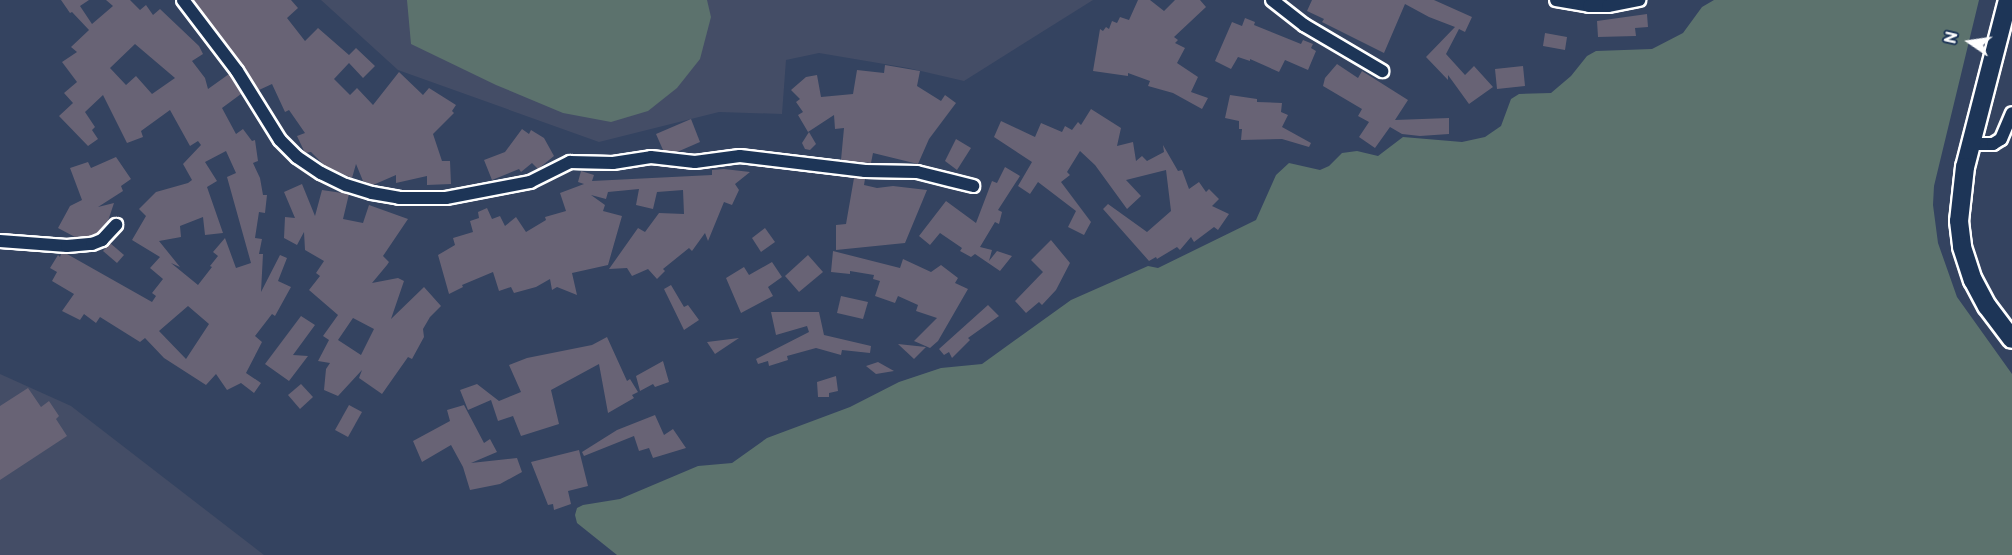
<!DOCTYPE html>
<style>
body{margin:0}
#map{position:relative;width:2012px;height:555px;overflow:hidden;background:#344360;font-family:"Balsamiq Sans",sans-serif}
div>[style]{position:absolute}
.built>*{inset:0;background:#444d66}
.green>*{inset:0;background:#5c726d}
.building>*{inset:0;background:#686375}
.roads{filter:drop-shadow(2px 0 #fff) drop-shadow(-2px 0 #fff) drop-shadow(0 2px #fff) drop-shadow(0 -2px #fff)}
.street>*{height:12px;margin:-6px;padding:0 6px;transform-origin:6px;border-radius:6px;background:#1d3557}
.secondary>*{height:18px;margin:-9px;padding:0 9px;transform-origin:9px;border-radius:9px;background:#1d3557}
span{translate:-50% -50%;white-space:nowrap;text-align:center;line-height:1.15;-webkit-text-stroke:6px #1d3557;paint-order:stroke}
.north{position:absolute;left:1940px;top:12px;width:60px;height:60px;-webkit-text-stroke:4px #1d3557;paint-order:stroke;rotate:283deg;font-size:16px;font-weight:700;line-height:24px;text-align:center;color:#fff}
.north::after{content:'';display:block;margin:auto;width:21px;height:27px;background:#fff;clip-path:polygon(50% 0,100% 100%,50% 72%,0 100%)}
</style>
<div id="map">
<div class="built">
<i style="clip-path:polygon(321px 0,1093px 0,964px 81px,908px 68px,819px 53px,786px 60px,782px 114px,719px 112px,599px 142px,398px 70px)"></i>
<i style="clip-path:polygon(0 374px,71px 406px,264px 555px,0 555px)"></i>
</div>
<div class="green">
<i style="clip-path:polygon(407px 0,707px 0,711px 17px,700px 59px,677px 88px,648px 111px,611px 122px,563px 113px,496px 85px,411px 44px)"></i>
<i style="clip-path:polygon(1714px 0,1979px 0,1934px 186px,1933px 205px,1938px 243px,1957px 297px,2012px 374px,2012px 555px,617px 555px,577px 523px,575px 515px,577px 508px,583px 505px,620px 499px,698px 466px,732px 463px,767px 438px,850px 407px,899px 382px,941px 368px,982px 364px,1071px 300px,1148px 266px,1158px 268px,1256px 220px,1276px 175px,1289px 163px,1320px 170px,1329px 166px,1342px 153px,1357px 151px,1378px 156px,1403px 137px,1462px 142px,1485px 137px,1501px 126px,1511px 99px,1519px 94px,1551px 93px,1571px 76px,1587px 56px,1596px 51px,1652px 49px,1683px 33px,1702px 7px)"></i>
</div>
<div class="building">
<i style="clip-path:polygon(evenodd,61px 0,89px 0,80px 6px,92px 24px,113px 6px,106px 0,130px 0,140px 10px,146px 5px,153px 15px,160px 9px,199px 46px,203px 54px,192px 61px,205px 78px,208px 89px,229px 74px,241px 94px,222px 108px,236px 134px,243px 129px,252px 141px,255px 140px,258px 161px,253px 163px,260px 178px,263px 195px,267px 195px,265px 213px,259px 212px,255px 238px,262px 239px,259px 254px,263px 254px,261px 292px,280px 255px,287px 258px,278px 281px,291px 287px,275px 316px,272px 314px,255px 336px,262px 342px,246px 373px,261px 383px,254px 393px,241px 383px,227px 390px,216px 374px,206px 385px,164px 358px,145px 338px,140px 342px,100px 317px,96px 323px,84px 314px,80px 320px,62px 311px,74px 294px,52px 281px,57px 272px,50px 268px,58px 255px,60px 257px,61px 254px,67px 254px,152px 302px,156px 296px,152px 293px,163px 279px,150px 268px,160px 257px,132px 240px,146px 216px,139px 209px,156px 192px,188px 183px,192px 180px,183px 164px,201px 145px,198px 141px,190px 146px,170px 110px,141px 131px,143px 137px,127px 143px,103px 95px,85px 112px,95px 127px,92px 130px,98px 139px,88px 146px,59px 116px,73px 103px,64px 93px,77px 82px,62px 62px,77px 52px,71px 47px,89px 30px,72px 12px,70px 13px,61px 0,135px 44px,175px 78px,152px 94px,136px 76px,126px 85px,110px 68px,135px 44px,61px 0,226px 151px,236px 173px,227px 177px,251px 263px,236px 268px,225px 238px,213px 252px,218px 256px,210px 266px,212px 267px,198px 285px,171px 263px,180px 267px,159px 241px,181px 237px,180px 226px,203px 217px,205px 235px,223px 233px,207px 187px,217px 181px,205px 162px,226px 151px,61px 0,188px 306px,209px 324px,186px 359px,159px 331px,188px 306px)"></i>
<i style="clip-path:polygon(193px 0,291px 0,298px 8px,287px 18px,305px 41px,318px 28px,349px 55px,356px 48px,375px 66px,363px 78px,349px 63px,334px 79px,350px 95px,357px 88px,373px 105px,399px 72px,423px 95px,429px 88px,456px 105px,452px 111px,454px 113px,433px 134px,442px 161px,450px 161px,451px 184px,427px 185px,427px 176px,396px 183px,396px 175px,373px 185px,363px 181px,356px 164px,352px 178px,325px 166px,311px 152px,305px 153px,297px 136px,305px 133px,289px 110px,285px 112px,272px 84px,259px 90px)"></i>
<i style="clip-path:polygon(1138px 0,1150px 0,1164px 11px,1175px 0,1200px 0,1206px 7px,1174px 37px,1178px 40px,1175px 43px,1185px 48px,1177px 63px,1198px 77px,1191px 92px,1208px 98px,1202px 109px,1173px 93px,1148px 86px,1150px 81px,1128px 73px,1128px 76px,1093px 71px,1100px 29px,1103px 31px,1106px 27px,1109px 29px,1112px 21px,1117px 23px,1120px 17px,1129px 20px)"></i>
<i style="clip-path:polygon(1312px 0,1434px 0,1472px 17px,1465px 32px,1459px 29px,1446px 54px,1465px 75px,1474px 66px,1493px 87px,1469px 104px,1448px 75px,1448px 80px,1426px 57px,1455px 27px,1429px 17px,1405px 4px,1384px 53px,1322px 22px,1324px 19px,1307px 11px)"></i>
<i style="clip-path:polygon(1647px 14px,1648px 27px,1635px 28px,1636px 36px,1598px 37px,1597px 21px)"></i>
<i style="clip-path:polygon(1245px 18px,1255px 22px,1254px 25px,1301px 44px,1303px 40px,1313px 44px,1311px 48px,1316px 51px,1308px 70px,1285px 60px,1279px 72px,1250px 59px,1250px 61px,1238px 57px,1231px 69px,1215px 61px,1232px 22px,1242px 26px)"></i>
<i style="clip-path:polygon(1545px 33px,1567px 37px,1565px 50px,1543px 46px)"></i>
<i style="clip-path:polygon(1337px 64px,1358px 78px,1362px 71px,1408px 100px,1395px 120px,1449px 118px,1449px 134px,1420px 136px,1402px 134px,1390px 127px,1375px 148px,1359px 137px,1369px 122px,1358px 116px,1362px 109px,1323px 86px,1325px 78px)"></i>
<i style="clip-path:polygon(885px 65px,920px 71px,917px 86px,941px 101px,945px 95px,956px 103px,929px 139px,918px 164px,873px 153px,871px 163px,841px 160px,844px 128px,835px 129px,834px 115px,808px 132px,798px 115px,803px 112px,796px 102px,800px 99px,791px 90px,806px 77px,817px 75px,821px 97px,853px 94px,857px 70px,884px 73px)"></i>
<i style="clip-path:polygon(1523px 66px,1525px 86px,1497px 89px,1495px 69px)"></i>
<i style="clip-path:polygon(1230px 95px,1257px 99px,1257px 102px,1282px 103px,1281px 112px,1288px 115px,1282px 127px,1311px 143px,1309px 147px,1282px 139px,1241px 140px,1242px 129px,1239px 129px,1239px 121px,1225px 118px)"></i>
<i style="clip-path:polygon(1091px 109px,1121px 128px,1117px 146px,1133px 142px,1136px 161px,1142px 156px,1147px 161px,1164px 152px,1163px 145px,1178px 171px,1182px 170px,1189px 189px,1199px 182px,1206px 192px,1209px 189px,1219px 199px,1212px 206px,1229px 214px,1218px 230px,1214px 227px,1194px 242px,1191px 237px,1180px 250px,1177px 247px,1157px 259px,1156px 257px,1149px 261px,1103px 209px,1108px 204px,1147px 232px,1171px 211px,1166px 170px,1126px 180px,1141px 196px,1127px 209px,1095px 165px,1080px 151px,1067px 172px,1070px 175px,1061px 182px,1091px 222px,1084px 235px,1068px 227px,1076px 211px,1038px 182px,1030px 194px,1018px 186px,1032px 162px,994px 137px,1001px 121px,1035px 137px,1041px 123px,1062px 132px,1065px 126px,1072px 130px,1078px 122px,1081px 125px)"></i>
<i style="clip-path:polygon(691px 119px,700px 142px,677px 152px,663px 150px,656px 134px)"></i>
<i style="clip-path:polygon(522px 129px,529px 134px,531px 130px,544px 138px,554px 156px,538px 169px,532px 163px,521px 172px,519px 169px,492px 180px,484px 160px,505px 152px)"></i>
<i style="clip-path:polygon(809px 132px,816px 144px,810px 150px,805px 149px,802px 143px)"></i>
<i style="clip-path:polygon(956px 139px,971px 148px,957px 170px,945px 161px)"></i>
<i style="clip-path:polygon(116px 157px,131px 179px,121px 186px,123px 191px,98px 207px,114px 203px,108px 221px,97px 233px,90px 236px,75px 237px,58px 228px,70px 206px,82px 200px,70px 168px,88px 162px,91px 168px)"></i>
<i style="clip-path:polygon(1005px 167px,1020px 176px,998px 210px,1002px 212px,999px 224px,995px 222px,980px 247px,992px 250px,989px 261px,997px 251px,1012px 256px,1000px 271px,975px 254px,971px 257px,960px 251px,962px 248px,940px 233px,930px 245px,919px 236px,946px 201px,976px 223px,992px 181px,997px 183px)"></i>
<i style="clip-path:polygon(724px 169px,750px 172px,735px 184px,739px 190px,732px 205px,724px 202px,708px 241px,705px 233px,692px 251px,689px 248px,663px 269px,665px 271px,657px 279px,648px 269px,632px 276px,627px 268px,609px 269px,638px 228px,645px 232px,659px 213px,684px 214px,683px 190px,657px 192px,653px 209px,636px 205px,639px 189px,608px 192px,606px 199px,591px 195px,605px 205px,603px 211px,622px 216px,608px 265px,572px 273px,577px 295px,557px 287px,552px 290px,550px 279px,536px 287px,514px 293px,511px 287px,499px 291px,493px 272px,462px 285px,463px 287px,449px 294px,438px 255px,455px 245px,453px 238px,473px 232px,470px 221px,479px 218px,478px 212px,487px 208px,492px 219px,500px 216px,505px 226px,516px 217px,526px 232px,546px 220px,545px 217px,566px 211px,560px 193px,584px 184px,578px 182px,581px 171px,594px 175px,592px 181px,712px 175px,712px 170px)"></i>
<i style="clip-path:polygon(854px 178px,865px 179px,864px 185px,877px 188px,893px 186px,927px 190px,905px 243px,836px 250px,836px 225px,846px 224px)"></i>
<i style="clip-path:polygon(evenodd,302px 184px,315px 216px,322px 190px,349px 194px,343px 219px,363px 223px,369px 205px,408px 219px,383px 256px,389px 262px,387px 265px,372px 283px,398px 278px,404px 281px,391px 319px,424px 287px,441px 306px,430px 317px,423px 329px,424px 337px,412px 359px,408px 357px,382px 394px,359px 378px,362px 370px,338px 396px,324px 390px,326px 369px,330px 363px,318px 361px,329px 340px,323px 336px,338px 315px,309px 290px,320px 276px,316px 273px,324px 261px,305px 250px,304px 232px,297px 245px,284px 238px,285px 217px,295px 218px,284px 192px,302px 184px,353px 318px,374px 329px,361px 355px,338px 340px,353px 318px)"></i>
<i style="clip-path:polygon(765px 228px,775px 242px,761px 252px,752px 238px)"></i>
<i style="clip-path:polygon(1051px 240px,1070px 263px,1056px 290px,1042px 305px,1039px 302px,1026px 313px,1015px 301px,1043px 272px,1031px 260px)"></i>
<i style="clip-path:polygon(110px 243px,124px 255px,117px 263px,103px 251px)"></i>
<i style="clip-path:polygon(833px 251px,900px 268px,903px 259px,931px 272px,941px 265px,958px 278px,955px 283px,968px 289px,938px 341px,930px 348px,914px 341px,937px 318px,916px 311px,918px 305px,898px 296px,895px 303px,875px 296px,880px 281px,873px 279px,874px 275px,850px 271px,850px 274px,831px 272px)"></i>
<i style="clip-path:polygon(808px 255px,823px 272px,799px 292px,785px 276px)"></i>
<i style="clip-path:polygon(772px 262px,782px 277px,768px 287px,773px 296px,741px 313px,726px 278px,744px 267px,749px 275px)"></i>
<i style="clip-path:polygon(671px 285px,684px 307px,688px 305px,699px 320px,684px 330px,664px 289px)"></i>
<i style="clip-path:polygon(841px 296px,868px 302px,863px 319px,837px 313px)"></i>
<i style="clip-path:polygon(988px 305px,999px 316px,968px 338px,970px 340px,952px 358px,949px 352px,944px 355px,939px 349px)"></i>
<i style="clip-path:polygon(771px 312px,819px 312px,824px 335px,871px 346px,870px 353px,842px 350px,841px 355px,816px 348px,787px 356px,788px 360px,769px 366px,768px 361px,758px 364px,756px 359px,809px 332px,807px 326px,776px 335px)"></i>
<i style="clip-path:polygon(301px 316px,315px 325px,293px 355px,308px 356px,289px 381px,265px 364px)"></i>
<i style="clip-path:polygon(607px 337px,627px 381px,630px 379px,638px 392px,632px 395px,634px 398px,608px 413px,599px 364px,551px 390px,559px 424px,521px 436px,513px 416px,498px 421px,491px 400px,468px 410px,460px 390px,477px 384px,499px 401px,521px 392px,509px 365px,527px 358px,592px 345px)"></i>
<i style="clip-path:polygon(739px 338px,715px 354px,707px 342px)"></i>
<i style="clip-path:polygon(898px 344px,926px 347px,914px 359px)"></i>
<i style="clip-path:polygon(663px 361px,669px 382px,655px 387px,653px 384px,640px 391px,636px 376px)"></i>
<i style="clip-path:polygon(878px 362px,894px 371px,876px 374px,866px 366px)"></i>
<i style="clip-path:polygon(836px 376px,838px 391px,829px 393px,829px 397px,818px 397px,817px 382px)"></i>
<i style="clip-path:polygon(301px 384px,313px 397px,300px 409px,288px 395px)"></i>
<i style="clip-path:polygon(28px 388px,41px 407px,49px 401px,59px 416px,56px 419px,67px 436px,0 480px,0 406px)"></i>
<i style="clip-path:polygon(349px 405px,362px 412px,348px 437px,335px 430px)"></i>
<i style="clip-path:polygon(464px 405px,484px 443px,490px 439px,497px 452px,471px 463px,517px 458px,522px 472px,500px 484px,470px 490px,463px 467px,451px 445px,422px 462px,413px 441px,450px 421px,447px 410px)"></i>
<i style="clip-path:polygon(655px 415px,664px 435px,673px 429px,686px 448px,653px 458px,649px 448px,639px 451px,634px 436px,584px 456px,582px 452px,617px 430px)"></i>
<i style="clip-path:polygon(579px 450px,588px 486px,568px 491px,571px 504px,554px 510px,553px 504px,548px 505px,531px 462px)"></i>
</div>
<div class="roads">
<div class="street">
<i style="left:183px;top:0;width:89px;rotate:52.7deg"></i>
<i style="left:237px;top:71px;width:81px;rotate:58.1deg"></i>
<i style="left:280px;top:140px;width:24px;rotate:45deg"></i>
<i style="left:297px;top:157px;width:29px;rotate:34deg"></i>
<i style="left:321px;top:173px;width:28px;rotate:26deg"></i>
<i style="left:346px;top:185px;width:27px;rotate:17deg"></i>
<i style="left:372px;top:193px;width:27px;rotate:10deg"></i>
<i style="left:399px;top:198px;width:47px"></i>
<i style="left:446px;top:198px;width:86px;rotate:-10.8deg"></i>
<i style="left:530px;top:182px;width:45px;rotate:-26.6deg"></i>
<i style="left:570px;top:162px;width:43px;rotate:1.3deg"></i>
<i style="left:613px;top:163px;width:38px;rotate:-9deg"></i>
<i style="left:651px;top:157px;width:44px;rotate:6.5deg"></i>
<i style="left:695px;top:162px;width:45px;rotate:-7.6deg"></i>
<i style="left:740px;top:156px;width:126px;rotate:6.8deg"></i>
<i style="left:865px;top:171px;width:52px;rotate:1.1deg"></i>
<i style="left:917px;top:172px;width:58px;rotate:14deg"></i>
<i style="left:1272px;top:0;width:41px;rotate:38deg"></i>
<i style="left:1304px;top:25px;width:91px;rotate:30.5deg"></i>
<i style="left:1556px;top:0;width:34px;rotate:10deg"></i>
<i style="left:1589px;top:6px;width:19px"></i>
<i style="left:1608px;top:6px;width:32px;rotate:-11deg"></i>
<i style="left:1970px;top:144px;width:23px"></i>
<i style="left:1993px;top:144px;width:9px;rotate:-32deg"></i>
<i style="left:2001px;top:139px;width:28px;rotate:-67deg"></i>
<i style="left:0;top:241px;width:67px;rotate:4.3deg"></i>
<i style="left:67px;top:246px;width:25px;rotate:-5deg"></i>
<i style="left:92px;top:244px;width:11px;rotate:-22deg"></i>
<i style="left:102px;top:240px;width:21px;rotate:-47deg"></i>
</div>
<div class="secondary">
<i style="left:2008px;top:0;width:172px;rotate:104.4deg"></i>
<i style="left:1965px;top:167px;width:54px;rotate:96.3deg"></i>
<i style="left:1959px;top:221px;width:26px;rotate:83deg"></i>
<i style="left:1962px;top:247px;width:35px;rotate:72deg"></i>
<i style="left:1973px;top:280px;width:30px;rotate:62deg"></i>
<i style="left:1987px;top:306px;width:41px;rotate:52.9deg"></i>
</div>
</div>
<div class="north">N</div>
</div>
